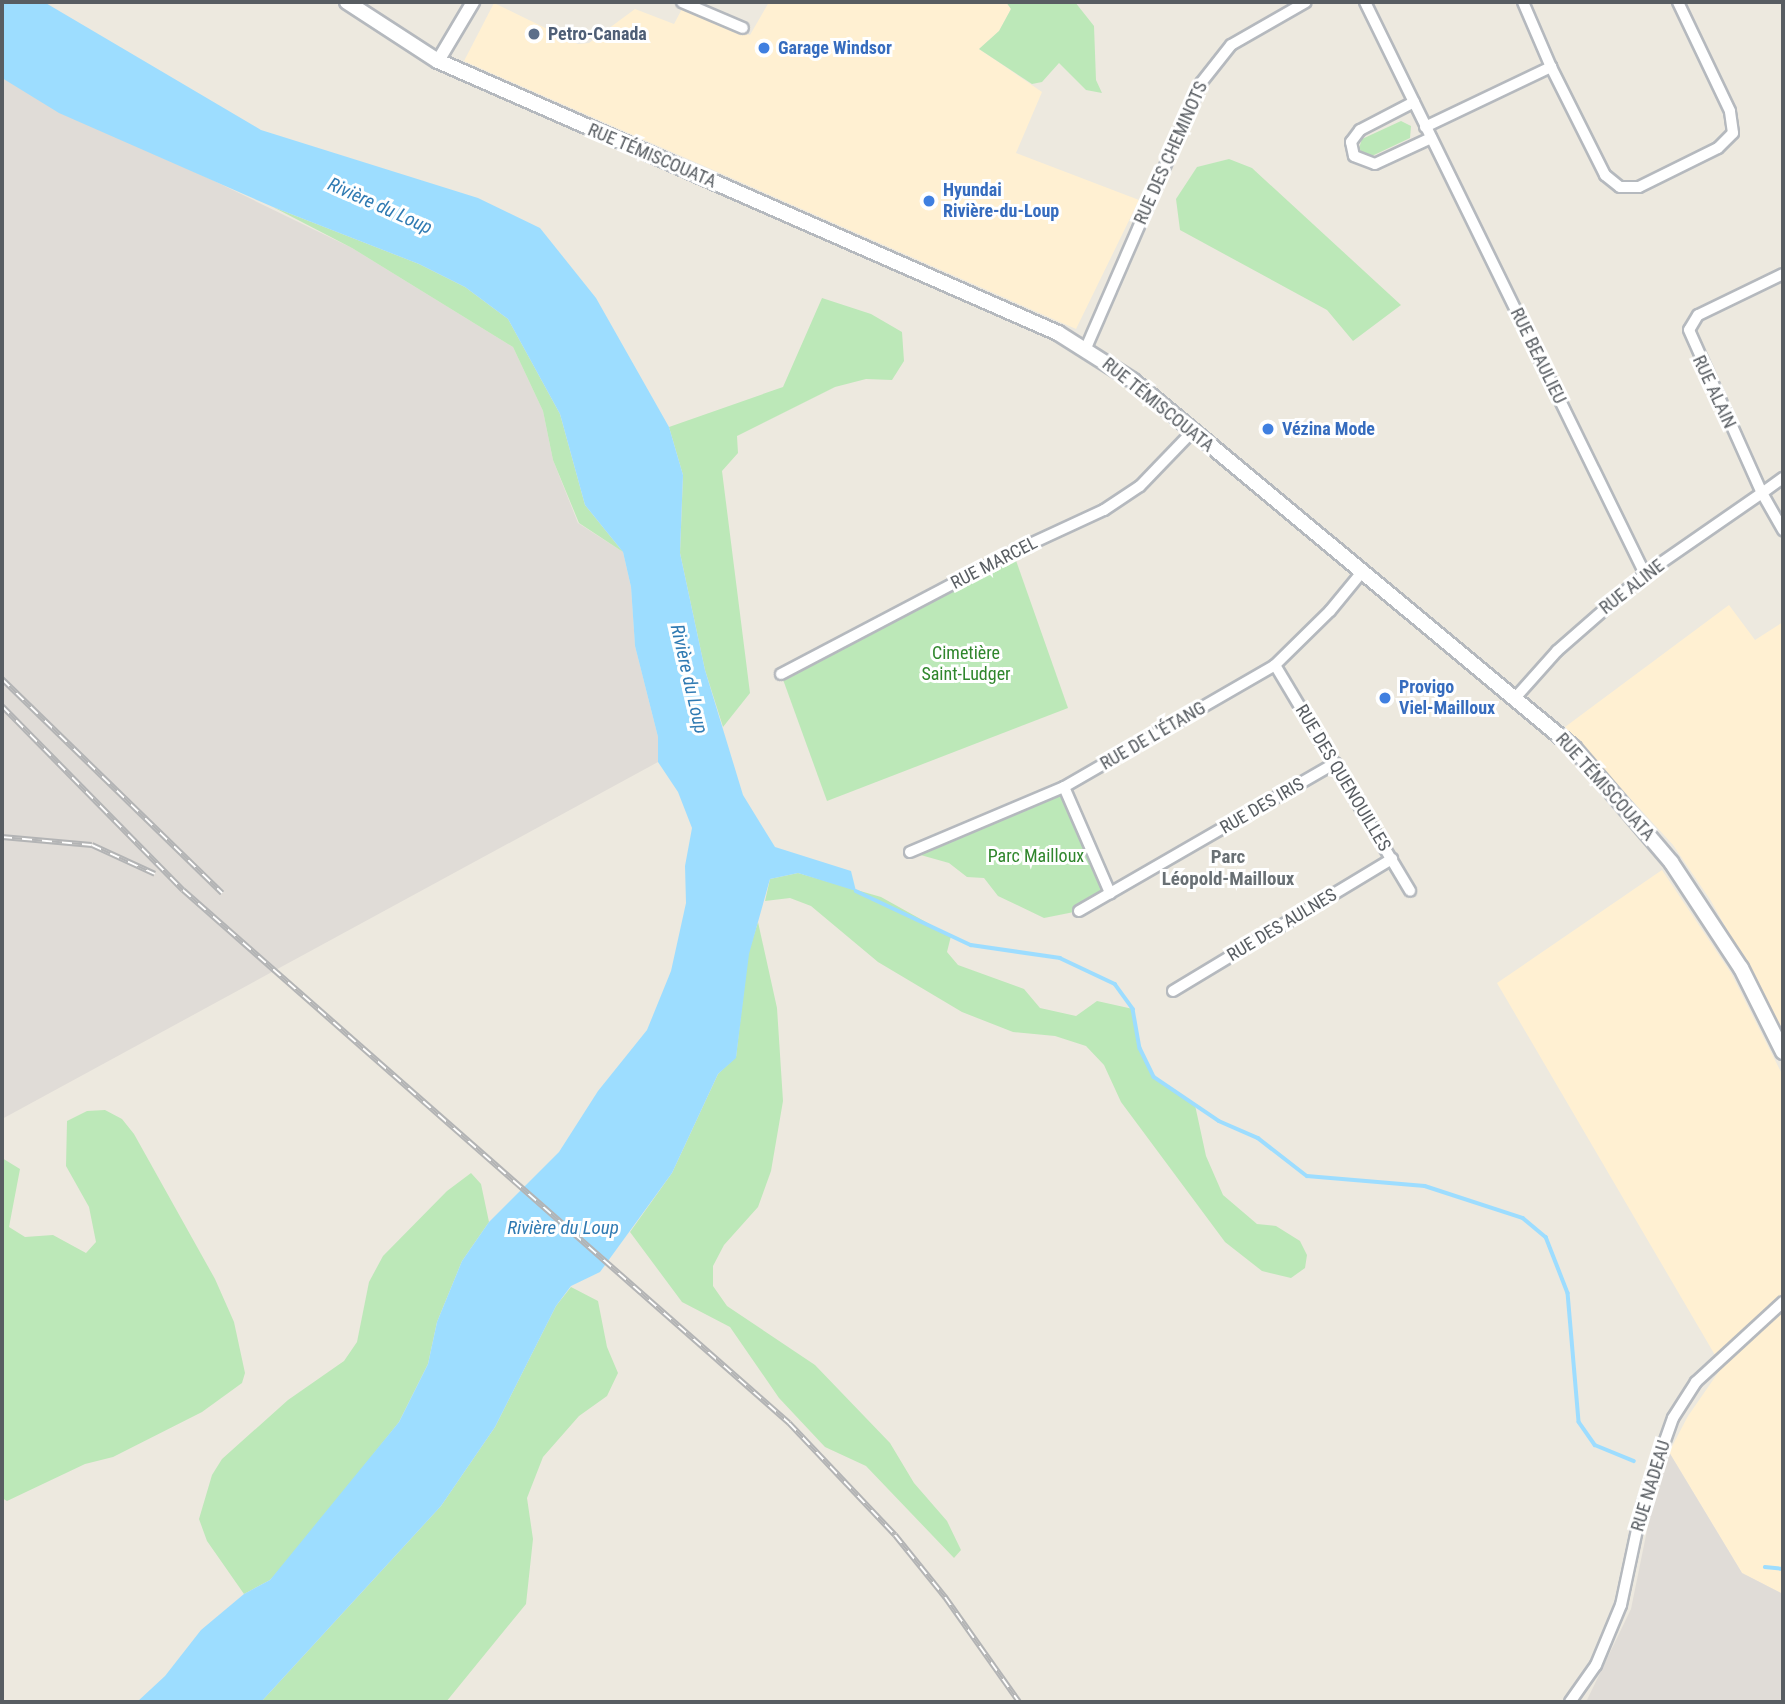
<!DOCTYPE html>
<meta charset="utf-8">
<style>
body{margin:0}
#map{position:relative;width:1785px;height:1704px;overflow:hidden;background:#ede9df;font-family:"Roboto Condensed",sans-serif}
div>[style]{position:absolute}
.commercial>*{inset:0;background:#fff0d2}
.industrial>*{inset:0;background:#e0dcd7}
.green>*{inset:0;background:#bce8b8}
.water>*{inset:0;background:#9dddff}
.stream>*{height:3.5px;margin:-1.75px;padding:0 1.75px;transform-origin:1.75px;border-radius:1.75px;background:#9dddff}
.roads{filter:drop-shadow(2px 0 #b5b9be) drop-shadow(-2px 0 #b5b9be) drop-shadow(0 2px #b5b9be) drop-shadow(0 -2px #b5b9be)}
.minor>*{height:10px;margin:-5px;padding:0 5px;transform-origin:5px;border-radius:5px;background:#fff}
.tertiary>*{height:12px;margin:-6px;padding:0 6px;transform-origin:6px;border-radius:6px;background:#fff}
.secondary>*{height:14px;margin:-7px;padding:0 7px;transform-origin:7px;border-radius:7px;background:#fff}
.rail>*{height:6px;margin-top:-3px;transform-origin:0;background:repeating-linear-gradient(90deg,#fff 0 10px,#b3b4b5 0 20px);box-sizing:border-box;border-block:2px solid #b3b4b5}
.dots>*{width:19px;height:19px;translate:-50% -50%;box-sizing:border-box;border:4px solid #fff;border-radius:50%}
span{translate:-50% -50%;white-space:nowrap;text-align:center;line-height:1.15;-webkit-text-stroke:6px #fff;paint-order:stroke}
.service-label{font-size:18px;color:#4e5e75;font-weight:700}
.left{translate:0 -50%;text-align:left}
.shop-label{font-size:18px;color:#366cbe;font-weight:700}
.street-label{font-size:18px;color:#585d62}
.park-label{font-size:18px;color:#2f862c}
.water-label{font-size:19px;color:#2f7ab2;font-style:italic}
.neighbourhood-label{font-size:19px;color:#697074;font-weight:700}
.frame{position:absolute;inset:0;border:4px solid #585d62;pointer-events:none}
</style>
<div id="map">
<div class="commercial">
<i style="clip-path:polygon(769px 2px,1006px 2px,1011px 9px,999px 31px,979px 49px,1042px 92px,1016px 153px,1139px 200px,1076px 329px,464px 61px,494px 3px,578px 44px,589px 43px,635px 9px,674px 24px,683px 7px,750px 35px)"></i>
<i style="clip-path:polygon(1729px 605px,1755px 640px,1783px 622px,1783px 1030px,1711px 901px,1673px 845px,1565px 727px)"></i>
<i style="clip-path:polygon(1662px 870px,1731px 973px,1783px 1076px,1783px 1594px,1742px 1573px,1669px 1452px,1688px 1416px,1722px 1367px,1497px 983px)"></i>
</div>
<div class="industrial">
<i style="clip-path:polygon(2px 78px,352px 248px,513px 347px,543px 411px,553px 460px,578px 523px,623px 552px,631px 587px,635px 646px,658px 737px,658px 762px,2px 1119px)"></i>
<i style="clip-path:polygon(1669px 1452px,1742px 1573px,1783px 1594px,1783px 1702px,1586px 1702px,1631px 1609px,1654px 1496px)"></i>
</div>
<div class="green">
<i style="clip-path:polygon(1006px 2px,1075px 2px,1094px 26px,1096px 80px,1102px 93px,1086px 90px,1059px 63px,1042px 82px,1032px 84px,979px 49px,999px 31px,1011px 9px)"></i>
<i style="clip-path:polygon(1401px 121px,1411px 126px,1410px 138px,1372px 156px,1364px 155px,1359px 148px,1362px 139px)"></i>
<i style="clip-path:polygon(1229px 159px,1252px 168px,1401px 305px,1353px 341px,1327px 310px,1180px 230px,1176px 199px,1197px 167px)"></i>
<i style="clip-path:polygon(273px 207px,419px 264px,465px 287px,508px 319px,560px 414px,585px 505px,623px 552px,579px 523px,553px 460px,543px 411px,513px 347px,352px 248px)"></i>
<i style="clip-path:polygon(822px 298px,871px 314px,902px 332px,904px 361px,892px 380px,866px 379px,835px 387px,737px 436px,738px 453px,722px 471px,750px 693px,723px 727px,705px 670px,680px 553px,683px 475px,669px 427px,783px 387px)"></i>
<i style="clip-path:polygon(1013px 552px,1068px 708px,827px 801px,781px 674px)"></i>
<i style="clip-path:polygon(1064px 787px,1110px 893px,1079px 911px,1044px 918px,998px 896px,984px 878px,967px 877px,949px 863px,910px 852px)"></i>
<i style="clip-path:polygon(798px 873px,881px 897px,951px 936px,947px 952px,958px 965px,1024px 989px,1040px 1008px,1076px 1016px,1097px 1001px,1133px 1009px,1140px 1048px,1154px 1077px,1195px 1105px,1206px 1156px,1223px 1195px,1257px 1224px,1276px 1226px,1300px 1241px,1307px 1255px,1305px 1268px,1291px 1278px,1262px 1271px,1225px 1242px,1121px 1102px,1104px 1065px,1086px 1046px,1055px 1036px,1013px 1032px,962px 1012px,878px 962px,811px 906px,790px 898px,765px 901px,770px 879px)"></i>
<i style="clip-path:polygon(758px 922px,777px 1008px,783px 1101px,771px 1171px,758px 1207px,724px 1245px,713px 1266px,713px 1286px,727px 1306px,815px 1365px,890px 1443px,914px 1483px,947px 1521px,961px 1550px,954px 1558px,866px 1466px,825px 1447px,779px 1398px,730px 1327px,682px 1302px,630px 1232px,672px 1173px,718px 1074px,736px 1057px,748px 954px)"></i>
<i style="clip-path:polygon(105px 1110px,122px 1119px,134px 1134px,215px 1279px,234px 1322px,245px 1373px,242px 1383px,202px 1412px,113px 1457px,85px 1464px,7px 1501px,2px 1498px,2px 1158px,20px 1169px,9px 1227px,25px 1237px,53px 1235px,86px 1253px,96px 1242px,89px 1207px,66px 1166px,67px 1121px,87px 1111px)"></i>
<i style="clip-path:polygon(471px 1173px,481px 1184px,489px 1222px,462px 1261px,437px 1322px,428px 1364px,399px 1422px,294px 1554px,270px 1580px,244px 1594px,207px 1541px,199px 1519px,212px 1475px,222px 1459px,288px 1400px,344px 1361px,357px 1342px,369px 1282px,383px 1256px,447px 1191px)"></i>
<i style="clip-path:polygon(571px 1287px,598px 1301px,607px 1347px,618px 1373px,607px 1396px,579px 1416px,543px 1457px,527px 1498px,533px 1539px,526px 1604px,446px 1702px,261px 1702px,441px 1506px,495px 1427px,556px 1306px)"></i>
</div>
<div class="water">
<i style="clip-path:polygon(2px 2px,44px 2px,261px 130px,478px 198px,540px 228px,596px 298px,669px 427px,683px 475px,680px 553px,705px 670px,743px 795px,775px 847px,851px 871px,856px 891px,798px 873px,770px 879px,749px 954px,736px 1058px,718px 1074px,672px 1173px,600px 1272px,571px 1286px,556px 1306px,495px 1427px,441px 1506px,261px 1702px,137px 1702px,165px 1676px,201px 1630px,244px 1594px,270px 1580px,399px 1422px,428px 1364px,437px 1322px,462px 1261px,489px 1222px,559px 1152px,598px 1091px,647px 1030px,671px 971px,686px 903px,685px 866px,692px 828px,678px 792px,658px 762px,658px 737px,635px 646px,631px 587px,623px 552px,585px 505px,560px 414px,508px 319px,465px 287px,419px 264px,273px 207px,59px 113px,2px 78px)"></i>
</div>
<div class="stream">
<i style="left:856px;top:891px;width:127px;rotate:25.2deg"></i>
<i style="left:971px;top:945px;width:90px;rotate:8.3deg"></i>
<i style="left:1060px;top:958px;width:61px;rotate:25.3deg"></i>
<i style="left:1115px;top:984px;width:31px;rotate:54deg"></i>
<i style="left:1133px;top:1009px;width:40px;rotate:80deg"></i>
<i style="left:1140px;top:1048px;width:32px;rotate:64deg"></i>
<i style="left:1154px;top:1077px;width:78px;rotate:34.1deg"></i>
<i style="left:1219px;top:1121px;width:43px;rotate:23.6deg"></i>
<i style="left:1258px;top:1138px;width:62px;rotate:37.8deg"></i>
<i style="left:1307px;top:1176px;width:118px;rotate:4.8deg"></i>
<i style="left:1425px;top:1186px;width:103px;rotate:18.1deg"></i>
<i style="left:1523px;top:1218px;width:30px;rotate:40deg"></i>
<i style="left:1546px;top:1237px;width:60px;rotate:68.6deg"></i>
<i style="left:1568px;top:1293px;width:129px;rotate:85.1deg"></i>
<i style="left:1579px;top:1422px;width:28px;rotate:55deg"></i>
<i style="left:1595px;top:1445px;width:42px;rotate:22.3deg"></i>
<i style="left:1765px;top:1567px;width:18px;rotate:6deg"></i>
</div>
<div class="roads">
<div class="minor">
<i style="left:682px;top:2px;width:66px;rotate:23.1deg"></i>
<i style="left:1365px;top:2px;width:637px;rotate:63.92deg"></i>
<i style="left:1523px;top:2px;width:71px;rotate:66.7deg"></i>
<i style="left:1414px;top:102px;width:61px;rotate:152.6deg"></i>
<i style="left:1360px;top:130px;width:15px;rotate:127deg"></i>
<i style="left:1351px;top:142px;width:14px;rotate:78deg"></i>
<i style="left:1354px;top:156px;width:22px;rotate:21deg"></i>
<i style="left:1375px;top:164px;width:62px;rotate:-24.9deg"></i>
<i style="left:1425px;top:127px;width:140px;rotate:-25.5deg"></i>
<i style="left:1551px;top:67px;width:121px;rotate:63.4deg"></i>
<i style="left:1605px;top:175px;width:19px;rotate:39deg"></i>
<i style="left:1620px;top:187px;width:19px"></i>
<i style="left:1639px;top:187px;width:88px;rotate:-26.3deg"></i>
<i style="left:1718px;top:148px;width:21px;rotate:-45deg"></i>
<i style="left:1733px;top:133px;width:22px;rotate:-98deg"></i>
<i style="left:1730px;top:111px;width:121px;rotate:-115.5deg"></i>
<i style="left:1783px;top:274px;width:94px;rotate:154.2deg"></i>
<i style="left:1698px;top:315px;width:17px;rotate:121deg"></i>
<i style="left:1689px;top:330px;width:179px;rotate:65.9deg"></i>
<i style="left:1762px;top:493px;width:26px;rotate:-36deg"></i>
<i style="left:1086px;top:348px;width:289px;rotate:-66.5deg"></i>
<i style="left:1201px;top:83px;width:48px;rotate:-51.7deg"></i>
<i style="left:1231px;top:45px;width:86px;rotate:-29.8deg"></i>
<i style="left:1275px;top:665px;width:263px;rotate:59.1deg"></i>
<i style="left:781px;top:674px;width:262px;rotate:-27.7deg"></i>
<i style="left:1013px;top:552px;width:100px;rotate:-24.8deg"></i>
<i style="left:1104px;top:510px;width:43px;rotate:-33.7deg"></i>
<i style="left:1140px;top:486px;width:75px;rotate:-46.1deg"></i>
<i style="left:1516px;top:697px;width:62px;rotate:-48.3deg"></i>
<i style="left:1557px;top:651px;width:117px;rotate:-41.2deg"></i>
<i style="left:1645px;top:574px;width:142px;rotate:-34.7deg"></i>
<i style="left:1762px;top:493px;width:43px;rotate:60.4deg"></i>
<i style="left:1064px;top:787px;width:116px;rotate:66.5deg"></i>
<i style="left:910px;top:852px;width:167px;rotate:-22.9deg"></i>
<i style="left:1064px;top:787px;width:244px;rotate:-30deg"></i>
<i style="left:1275px;top:665px;width:77px;rotate:-44.5deg"></i>
<i style="left:1330px;top:611px;width:50px;rotate:-50.6deg"></i>
<i style="left:1079px;top:911px;width:296px;rotate:-30deg"></i>
<i style="left:1173px;top:991px;width:256px;rotate:-31.1deg"></i>
<i style="left:1570px;top:1702px;width:45px;rotate:-54.9deg"></i>
<i style="left:1596px;top:1665px;width:65px;rotate:-67.4deg"></i>
<i style="left:1621px;top:1605px;width:101px;rotate:-78deg"></i>
<i style="left:1642px;top:1506px;width:93px;rotate:-70.6deg"></i>
<i style="left:1673px;top:1418px;width:43px;rotate:-57.4deg"></i>
<i style="left:1696px;top:1382px;width:118px;rotate:-42.6deg"></i>
</div>
<div class="tertiary">
<i style="left:438px;top:61px;width:69px;rotate:-59.3deg"></i>
</div>
<div class="secondary">
<i style="left:347px;top:2px;width:108px;rotate:33deg"></i>
<i style="left:438px;top:61px;width:677px;rotate:23.69deg"></i>
<i style="left:1058px;top:333px;width:88px;rotate:32.4deg"></i>
<i style="left:1132px;top:380px;width:575px;rotate:39.78deg"></i>
<i style="left:1574px;top:748px;width:150px;rotate:49.6deg"></i>
<i style="left:1671px;top:862px;width:127px;rotate:56.6deg"></i>
<i style="left:1741px;top:968px;width:94px;rotate:63.4deg"></i>
</div>
</div>
<div class="rail">
<i style="left:2px;top:679px;width:307px;rotate:44.2deg"></i>
<i style="left:2px;top:706px;width:258px;rotate:45.5deg"></i>
<i style="left:183px;top:890px;width:807px;rotate:41.33deg"></i>
<i style="left:789px;top:1423px;width:154px;rotate:46.6deg"></i>
<i style="left:895px;top:1535px;width:80px;rotate:51.1deg"></i>
<i style="left:945px;top:1597px;width:128px;rotate:54.8deg"></i>
<i style="left:2px;top:837px;width:90px;rotate:5.1deg"></i>
<i style="left:92px;top:845px;width:69px;rotate:24.7deg"></i>
</div>
<div class="dots">
<i style="left:534px;top:34px;background:#5c6f8a"></i>
<i style="left:764px;top:48px;background:#3f7fe0"></i>
<i style="left:929px;top:201px;background:#3f7fe0"></i>
<i style="left:1268px;top:429px;background:#3f7fe0"></i>
<i style="left:1385px;top:698px;background:#3f7fe0"></i>
</div>
<div class="service-label">
<span class="left" style="left:548px;top:34px">Petro-Canada</span>
</div>
<div class="shop-label">
<span class="left" style="left:778px;top:48px">Garage Windsor</span>
<span class="left" style="left:943px;top:201px">Hyundai<br>Rivière-du-Loup</span>
<span class="left" style="left:1282px;top:429px">Vézina Mode</span>
<span class="left" style="left:1399px;top:698px">Provigo<br>Viel-Mailloux</span>
</div>
<div class="street-label">
<span style="left:1171px;top:153px;rotate:-66deg">RUE DES CHEMINOTS</span>
<span style="left:652px;top:156px;rotate:23deg">RUE TÉMISCOUATA</span>
<span style="left:1538px;top:356px;rotate:64deg">RUE BEAULIEU</span>
<span style="left:1714px;top:392px;rotate:65deg">RUE ALAIN</span>
<span style="left:1158px;top:405px;rotate:39deg">RUE TÉMISCOUATA</span>
<span style="left:994px;top:563px;rotate:-27deg">RUE MARCEL</span>
<span style="left:1632px;top:587px;rotate:-38deg">RUE ALINE</span>
<span style="left:1153px;top:736px;rotate:-30deg">RUE DE L'ÉTANG</span>
<span style="left:1343px;top:778px;rotate:59deg">RUE DES QUENOUILLES</span>
<span style="left:1605px;top:787px;rotate:48deg">RUE TÉMISCOUATA</span>
<span style="left:1262px;top:806px;rotate:-30deg">RUE DES IRIS</span>
<span style="left:1282px;top:925px;rotate:-31deg">RUE DES AULNES</span>
<span style="left:1651px;top:1486px;rotate:-73deg">RUE NADEAU</span>
</div>
<div class="park-label">
<span style="left:966px;top:664px">Cimetière<br>Saint-Ludger</span>
<span style="left:1036px;top:856px">Parc Mailloux</span>
</div>
<div class="water-label">
<span style="left:380px;top:206px;rotate:24deg">Rivière du Loup</span>
<span style="left:689px;top:679px;rotate:77deg">Rivière du Loup</span>
<span style="left:563px;top:1228px">Rivière du Loup</span>
</div>
<div class="neighbourhood-label">
<span style="left:1228px;top:868px">Parc<br>Léopold-Mailloux</span>
</div>
<div class="frame"></div>
</div>
